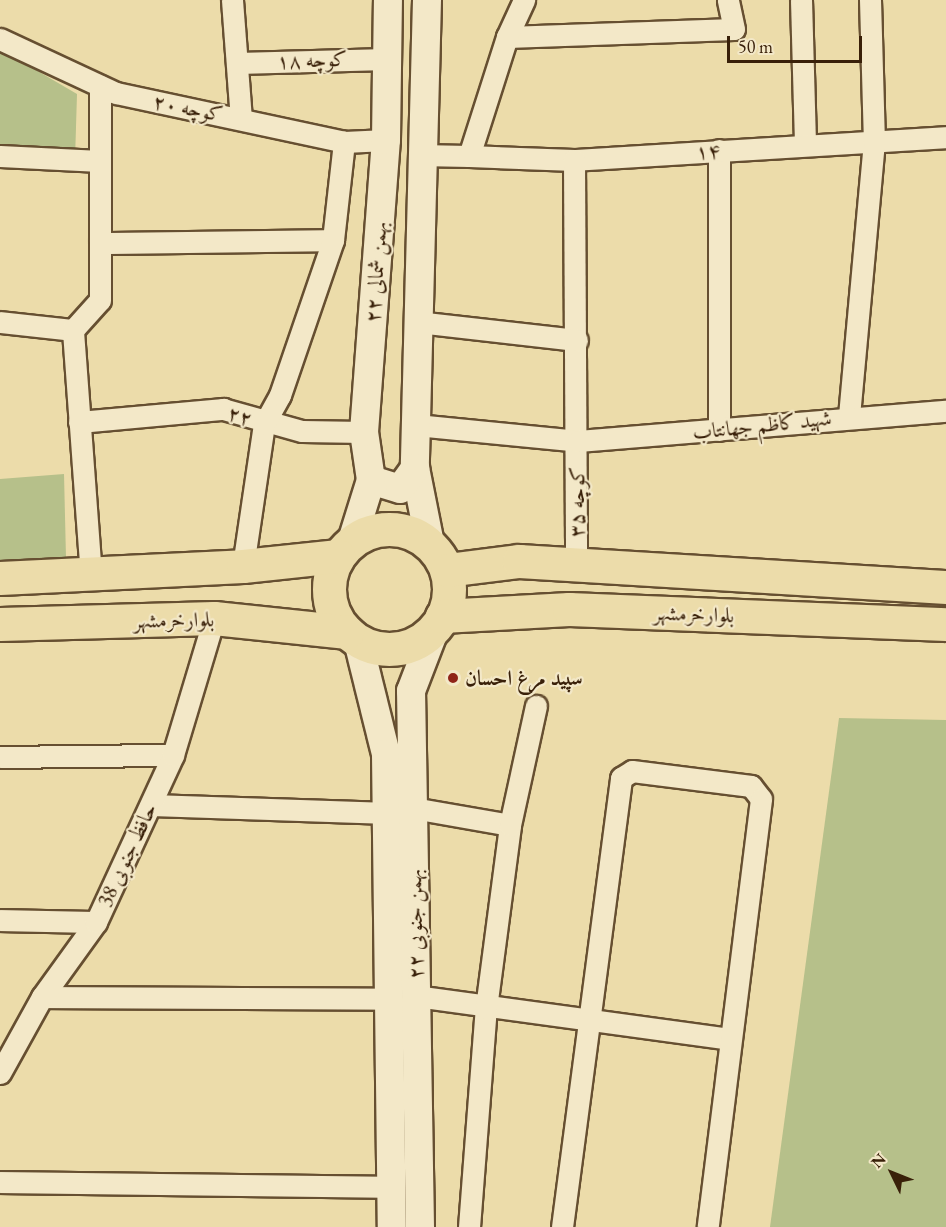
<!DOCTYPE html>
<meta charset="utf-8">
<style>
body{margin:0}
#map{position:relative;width:946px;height:1227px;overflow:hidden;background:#ecdcaa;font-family:"EB Garamond",Amiri,serif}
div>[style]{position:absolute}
.green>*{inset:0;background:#b6c08a}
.roads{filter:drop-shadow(2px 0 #664f31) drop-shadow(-2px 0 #664f31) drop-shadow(0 2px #664f31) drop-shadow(0 -2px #664f31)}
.street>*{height:21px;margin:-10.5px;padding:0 10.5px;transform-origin:10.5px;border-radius:10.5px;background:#f3e8c8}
.secondary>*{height:28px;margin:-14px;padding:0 14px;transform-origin:14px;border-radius:14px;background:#f3e8c8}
.primary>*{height:33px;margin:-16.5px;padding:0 16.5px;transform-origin:16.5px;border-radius:16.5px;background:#ecdcaa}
.primary>.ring{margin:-16.5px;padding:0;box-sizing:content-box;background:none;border:33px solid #ecdcaa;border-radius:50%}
.dots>*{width:16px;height:16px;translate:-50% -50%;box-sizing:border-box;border:3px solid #f3e8c8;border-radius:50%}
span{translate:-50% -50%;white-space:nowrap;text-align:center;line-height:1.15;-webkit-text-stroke:4.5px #f3e8c8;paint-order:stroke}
.street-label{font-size:21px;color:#392009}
.poi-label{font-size:21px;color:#392009;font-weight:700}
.left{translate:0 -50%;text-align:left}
.north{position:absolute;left:862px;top:1143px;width:60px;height:60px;-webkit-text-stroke:4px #f3e8c8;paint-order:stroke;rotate:313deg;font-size:16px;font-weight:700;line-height:24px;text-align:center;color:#392009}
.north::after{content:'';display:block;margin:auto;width:21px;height:27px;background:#392009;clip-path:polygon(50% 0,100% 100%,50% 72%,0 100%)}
.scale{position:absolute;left:727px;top:36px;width:135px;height:27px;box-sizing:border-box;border:3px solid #392009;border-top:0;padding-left:8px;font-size:18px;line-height:21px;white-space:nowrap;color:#392009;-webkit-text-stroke:4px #f3e8c8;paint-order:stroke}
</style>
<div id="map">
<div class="green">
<i style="clip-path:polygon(0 49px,77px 94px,75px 160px,0 151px)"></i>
<i style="clip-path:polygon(64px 474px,66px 558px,0 564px,0 479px)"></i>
<i style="clip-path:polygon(839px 718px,946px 720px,946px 1227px,770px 1227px)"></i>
</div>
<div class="roads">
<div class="street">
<i style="left:232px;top:0;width:119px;rotate:85.7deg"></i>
<i style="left:801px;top:0;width:144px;rotate:88.4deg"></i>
<i style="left:507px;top:37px;width:227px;rotate:-2deg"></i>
<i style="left:734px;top:29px;width:30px;rotate:-102deg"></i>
<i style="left:0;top:39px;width:128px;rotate:25deg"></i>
<i style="left:116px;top:93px;width:233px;rotate:12.1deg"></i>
<i style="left:344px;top:142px;width:42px;rotate:-2.7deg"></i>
<i style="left:237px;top:63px;width:150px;rotate:-1.5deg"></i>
<i style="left:719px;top:150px;width:280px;rotate:90deg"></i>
<i style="left:419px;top:155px;width:50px;rotate:1.1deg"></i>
<i style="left:469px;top:156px;width:125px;rotate:-72.3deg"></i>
<i style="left:507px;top:37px;width:41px;rotate:-65.3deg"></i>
<i style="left:0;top:156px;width:100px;rotate:2.9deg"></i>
<i style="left:469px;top:156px;width:105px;rotate:2.2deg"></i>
<i style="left:574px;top:160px;width:373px;rotate:-3.5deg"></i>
<i style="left:574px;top:160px;width:403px;rotate:89.7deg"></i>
<i style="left:100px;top:243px;width:233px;rotate:-0.7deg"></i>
<i style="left:0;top:322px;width:73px;rotate:6.3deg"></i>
<i style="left:418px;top:322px;width:160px;rotate:6.5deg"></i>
<i style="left:849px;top:416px;width:274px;rotate:-84.8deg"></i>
<i style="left:874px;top:143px;width:143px;rotate:-91.6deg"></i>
<i style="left:79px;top:422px;width:145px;rotate:-5.2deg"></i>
<i style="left:223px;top:409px;width:82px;rotate:15.6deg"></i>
<i style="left:302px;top:431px;width:62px;rotate:0.9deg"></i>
<i style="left:416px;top:425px;width:163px;rotate:5.6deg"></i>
<i style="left:578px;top:441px;width:369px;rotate:-4.7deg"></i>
<i style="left:243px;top:566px;width:144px;rotate:-81.6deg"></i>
<i style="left:264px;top:424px;width:33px;rotate:-61deg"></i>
<i style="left:280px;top:395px;width:164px;rotate:-71.1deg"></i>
<i style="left:333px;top:240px;width:99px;rotate:-83.6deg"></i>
<i style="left:91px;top:576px;width:247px;rotate:-94.2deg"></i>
<i style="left:73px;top:330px;width:40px;rotate:-48deg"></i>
<i style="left:100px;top:300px;width:214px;rotate:-90deg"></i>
<i style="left:0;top:757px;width:173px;rotate:-0.7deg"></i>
<i style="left:151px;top:805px;width:238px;rotate:1.9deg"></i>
<i style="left:413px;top:808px;width:98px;rotate:9.9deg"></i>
<i style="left:0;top:920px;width:96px;rotate:1.2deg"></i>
<i style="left:416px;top:996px;width:317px;rotate:7.8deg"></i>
<i style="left:42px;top:997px;width:347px;rotate:0.3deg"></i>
<i style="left:0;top:1073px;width:87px;rotate:-61.1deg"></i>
<i style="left:42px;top:997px;width:92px;rotate:-54.2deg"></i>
<i style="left:96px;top:922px;width:184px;rotate:-65.2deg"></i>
<i style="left:173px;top:755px;width:143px;rotate:-73.3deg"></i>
<i style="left:0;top:1182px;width:392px;rotate:0.7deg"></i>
<i style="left:469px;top:1227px;width:220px;rotate:-85.6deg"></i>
<i style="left:486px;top:1008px;width:185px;rotate:-82.5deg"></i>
<i style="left:510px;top:825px;width:122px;rotate:-77.7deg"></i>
<i style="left:562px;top:1227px;width:453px;rotate:-82.5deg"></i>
<i style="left:621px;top:778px;width:13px;rotate:-32deg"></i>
<i style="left:632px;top:771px;width:120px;rotate:7.2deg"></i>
<i style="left:751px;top:786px;width:16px;rotate:52deg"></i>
<i style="left:761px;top:799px;width:431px;rotate:97.1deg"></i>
</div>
<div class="secondary">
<i style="left:427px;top:0;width:468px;rotate:91.5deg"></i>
<i style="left:415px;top:468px;width:77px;rotate:78.8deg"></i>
<i style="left:371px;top:480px;width:30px;rotate:17deg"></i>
<i style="left:400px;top:489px;width:26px;rotate:-54deg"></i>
<i style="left:352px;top:541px;width:64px;rotate:-72.7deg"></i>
<i style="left:371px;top:480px;width:49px;rotate:-98.3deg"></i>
<i style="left:364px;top:432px;width:293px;rotate:-85.7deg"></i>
<i style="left:386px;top:140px;width:140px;rotate:-89.2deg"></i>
<i style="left:358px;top:641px;width:116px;rotate:76.1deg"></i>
<i style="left:386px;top:754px;width:473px;rotate:89.3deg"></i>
<i style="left:420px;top:1227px;width:536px;rotate:-90.96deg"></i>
<i style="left:411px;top:691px;width:70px;rotate:-69deg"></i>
</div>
<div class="primary">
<i class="ring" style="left:329px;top:529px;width:87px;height:87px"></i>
<i style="left:447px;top:570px;width:73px;rotate:-7.1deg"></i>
<i style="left:519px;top:561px;width:428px;rotate:3.5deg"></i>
<i style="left:0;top:578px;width:243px;rotate:-2.8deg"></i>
<i style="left:243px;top:566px;width:96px;rotate:-6deg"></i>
<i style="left:442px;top:616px;width:127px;rotate:-3.2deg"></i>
<i style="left:569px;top:609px;width:377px;rotate:2.3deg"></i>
<i style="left:0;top:624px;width:214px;rotate:-1.6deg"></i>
<i style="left:214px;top:618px;width:134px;rotate:6deg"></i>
</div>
</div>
<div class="dots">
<i style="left:453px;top:678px;background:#8f2418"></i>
</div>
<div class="street-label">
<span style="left:312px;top:60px;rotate:-2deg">کوچه ۱۸</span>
<span style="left:188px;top:108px;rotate:11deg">کوچه ۲۰</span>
<span style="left:708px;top:151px;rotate:-4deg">۱۴</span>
<span style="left:376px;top:272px;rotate:-86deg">۲۲ بهمن شمالی</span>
<span style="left:240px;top:416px;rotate:18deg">۲۲</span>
<span style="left:762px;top:425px;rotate:-6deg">شهید کاظم جهانتاب</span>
<span style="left:577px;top:502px;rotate:-89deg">کوچه ۳۵</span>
<span style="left:694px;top:614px;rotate:2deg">بلوارخرمشهر</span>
<span style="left:174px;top:620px;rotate:-1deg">بلوارخرمشهر</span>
<span style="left:127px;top:855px;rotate:-65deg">حافظ جنوبی 38</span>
<span style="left:415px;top:924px;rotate:-91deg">۲۲ بهمن جنوبی</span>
</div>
<div class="poi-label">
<span class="left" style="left:465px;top:678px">سپید مرغ احسان</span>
</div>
<div class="north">N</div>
<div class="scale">50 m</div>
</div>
